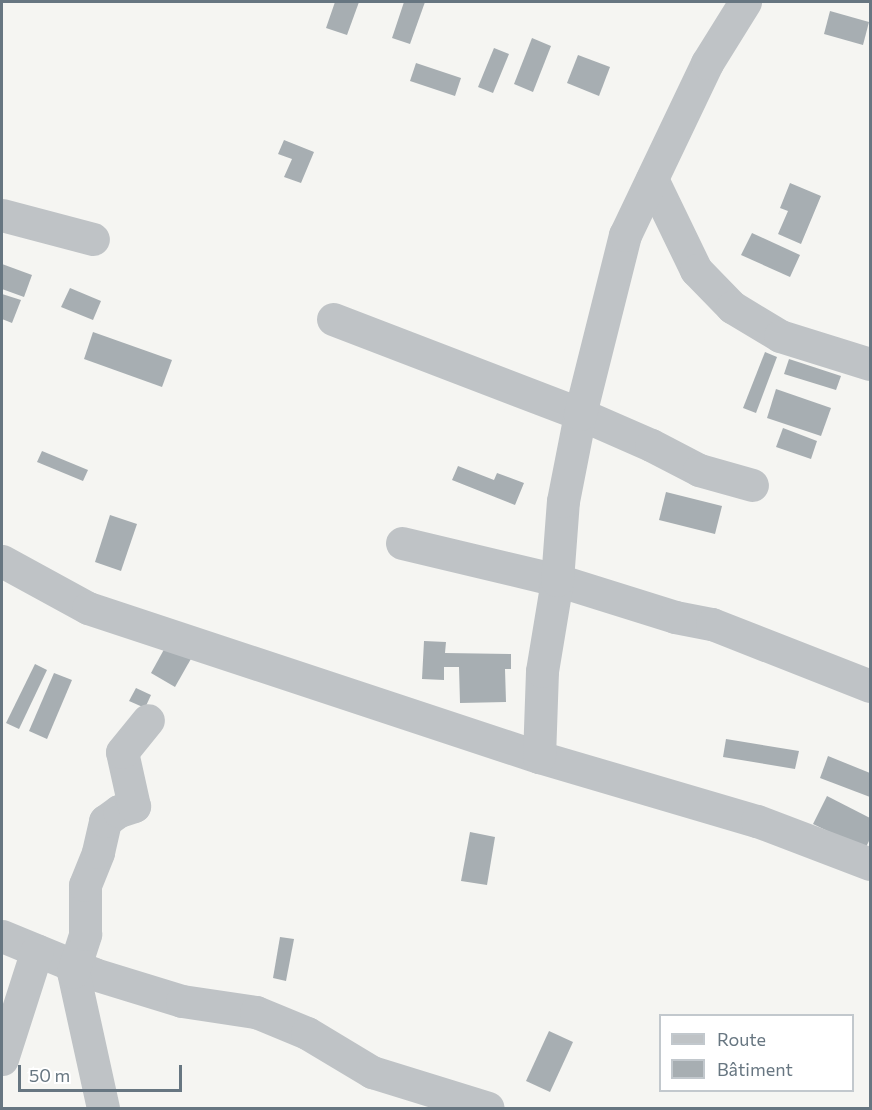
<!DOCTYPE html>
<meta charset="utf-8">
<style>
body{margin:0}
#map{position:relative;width:872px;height:1110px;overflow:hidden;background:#f5f5f2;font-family:Commissioner,sans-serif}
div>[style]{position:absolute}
.building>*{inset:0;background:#a7aeb2}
.minor>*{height:33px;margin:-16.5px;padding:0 16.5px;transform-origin:16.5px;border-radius:16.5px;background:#bfc3c6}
span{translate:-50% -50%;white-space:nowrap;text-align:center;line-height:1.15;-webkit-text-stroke:6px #fff;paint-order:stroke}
.frame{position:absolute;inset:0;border:3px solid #677681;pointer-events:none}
.legend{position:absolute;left:659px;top:1014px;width:195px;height:78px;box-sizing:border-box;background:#fff;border:2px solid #c2c8cd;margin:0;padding:8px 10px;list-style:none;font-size:18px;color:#677681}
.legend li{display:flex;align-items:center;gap:12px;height:30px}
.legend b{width:30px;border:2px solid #c2c8cd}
.scale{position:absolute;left:18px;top:1065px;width:164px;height:27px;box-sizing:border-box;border:3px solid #677681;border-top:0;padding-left:8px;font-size:18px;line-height:21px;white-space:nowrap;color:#677681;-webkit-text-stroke:4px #fff;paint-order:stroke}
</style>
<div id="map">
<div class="building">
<i style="clip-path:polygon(335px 2px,359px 2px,347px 35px,326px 28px)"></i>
<i style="clip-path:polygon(404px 2px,425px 2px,410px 44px,392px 38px)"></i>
<i style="clip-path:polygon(830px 11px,869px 22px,863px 45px,824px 34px)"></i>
<i style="clip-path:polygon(532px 38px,551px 46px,533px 92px,514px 84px)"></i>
<i style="clip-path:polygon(494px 48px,509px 54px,493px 93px,478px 87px)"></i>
<i style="clip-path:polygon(578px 55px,610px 67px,599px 96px,567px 83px)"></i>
<i style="clip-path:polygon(416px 63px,461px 78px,455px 96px,410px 81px)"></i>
<i style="clip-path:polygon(284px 140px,314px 152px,301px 183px,284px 177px,292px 159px,278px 154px)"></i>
<i style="clip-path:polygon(790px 183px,821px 196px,801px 244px,778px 234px,788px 211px,780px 208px)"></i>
<i style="clip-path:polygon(752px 233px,800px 255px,790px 277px,741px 255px)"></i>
<i style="clip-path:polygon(2px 264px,32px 275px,24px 297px,2px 289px)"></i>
<i style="clip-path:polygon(70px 288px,101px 301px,93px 320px,61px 307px)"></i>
<i style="clip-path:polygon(2px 294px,21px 300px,12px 323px,2px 319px)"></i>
<i style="clip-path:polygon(93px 332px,172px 360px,162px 387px,84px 359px)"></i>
<i style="clip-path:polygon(765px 352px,777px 357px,756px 413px,743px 408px)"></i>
<i style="clip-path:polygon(789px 359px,841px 376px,836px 390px,784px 374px)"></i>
<i style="clip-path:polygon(776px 389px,831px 408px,821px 436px,767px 418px)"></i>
<i style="clip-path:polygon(783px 428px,817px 441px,811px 459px,776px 447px)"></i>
<i style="clip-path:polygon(42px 451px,88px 470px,83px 481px,37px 462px)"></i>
<i style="clip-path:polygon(458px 466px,494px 480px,497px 473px,524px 483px,515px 505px,452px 480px)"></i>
<i style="clip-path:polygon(666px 492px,722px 506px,715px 534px,659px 520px)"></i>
<i style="clip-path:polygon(110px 515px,137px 524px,121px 571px,95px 562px)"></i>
<i style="clip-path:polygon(424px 641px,446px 642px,445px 653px,511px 654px,511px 669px,505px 669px,506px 702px,460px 703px,459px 667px,444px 667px,444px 680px,422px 679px)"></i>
<i style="clip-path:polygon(167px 644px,192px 657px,175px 687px,151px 673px)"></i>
<i style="clip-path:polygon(35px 664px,47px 670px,19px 729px,6px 723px)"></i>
<i style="clip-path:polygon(54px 673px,72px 680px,47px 739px,29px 731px)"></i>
<i style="clip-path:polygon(136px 688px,151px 695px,145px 708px,129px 701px)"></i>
<i style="clip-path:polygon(726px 739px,799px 751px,795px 769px,723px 757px)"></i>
<i style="clip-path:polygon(828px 756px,870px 773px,870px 797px,820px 778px)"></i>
<i style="clip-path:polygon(827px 796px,870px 818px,870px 839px,865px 849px,813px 824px)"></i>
<i style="clip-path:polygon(470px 832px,495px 837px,487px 885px,461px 881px)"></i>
<i style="clip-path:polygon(280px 937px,294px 939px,286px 981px,273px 978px)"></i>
<i style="clip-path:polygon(549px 1031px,573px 1042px,550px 1092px,526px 1081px)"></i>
</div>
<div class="minor">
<i style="left:652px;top:179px;width:101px;rotate:64.2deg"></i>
<i style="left:696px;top:270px;width:52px;rotate:45.8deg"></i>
<i style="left:732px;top:307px;width:56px;rotate:31.1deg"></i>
<i style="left:780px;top:336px;width:94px;rotate:17.3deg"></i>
<i style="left:2px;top:215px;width:94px;rotate:14.8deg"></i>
<i style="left:333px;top:319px;width:265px;rotate:21deg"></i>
<i style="left:580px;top:414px;width:77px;rotate:23.6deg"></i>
<i style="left:651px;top:445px;width:54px;rotate:27.5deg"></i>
<i style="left:699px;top:470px;width:55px;rotate:15.8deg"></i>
<i style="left:402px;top:543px;width:159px;rotate:13.4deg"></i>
<i style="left:557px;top:580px;width:124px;rotate:17.4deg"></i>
<i style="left:675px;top:617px;width:38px;rotate:11deg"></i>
<i style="left:712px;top:624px;width:170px;rotate:21.4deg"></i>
<i style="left:2px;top:561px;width:98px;rotate:28.7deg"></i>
<i style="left:88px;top:608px;width:475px;rotate:18.3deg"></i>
<i style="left:539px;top:757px;width:227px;rotate:16.4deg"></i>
<i style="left:757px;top:821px;width:121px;rotate:20.8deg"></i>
<i style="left:539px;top:757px;width:86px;rotate:-88deg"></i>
<i style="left:542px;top:671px;width:92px;rotate:-80.6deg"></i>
<i style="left:557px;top:580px;width:79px;rotate:-85.7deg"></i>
<i style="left:563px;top:501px;width:89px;rotate:-78.9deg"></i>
<i style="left:580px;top:414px;width:185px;rotate:-75.9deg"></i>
<i style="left:625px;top:235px;width:191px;rotate:-64.5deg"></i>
<i style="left:707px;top:63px;width:72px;rotate:-58.1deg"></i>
<i style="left:2px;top:936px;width:100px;rotate:22.4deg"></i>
<i style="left:94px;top:974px;width:92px;rotate:17.1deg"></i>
<i style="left:182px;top:1001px;width:75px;rotate:8.5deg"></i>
<i style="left:256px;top:1012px;width:55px;rotate:22.4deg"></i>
<i style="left:307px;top:1033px;width:76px;rotate:31deg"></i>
<i style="left:372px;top:1072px;width:121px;rotate:17.2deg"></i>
<i style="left:2px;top:1059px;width:114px;rotate:-72.2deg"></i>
<i style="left:103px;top:1108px;width:139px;rotate:-102.4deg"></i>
<i style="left:73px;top:972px;width:40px;rotate:-72deg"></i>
<i style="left:85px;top:934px;width:49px;rotate:-90deg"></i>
<i style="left:85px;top:885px;width:35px;rotate:-68deg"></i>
<i style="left:98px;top:852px;width:32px;rotate:-77deg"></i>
<i style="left:105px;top:821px;width:17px;rotate:-36deg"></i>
<i style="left:119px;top:811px;width:16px;rotate:-18deg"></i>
<i style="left:134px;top:806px;width:55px;rotate:-102.5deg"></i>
<i style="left:122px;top:752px;width:41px;rotate:-50.9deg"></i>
</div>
<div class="frame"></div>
<ul class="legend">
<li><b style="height:8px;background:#bfc3c6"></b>Route</li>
<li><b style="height:16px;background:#a7aeb2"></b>Bâtiment</li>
</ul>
<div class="scale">50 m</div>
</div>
